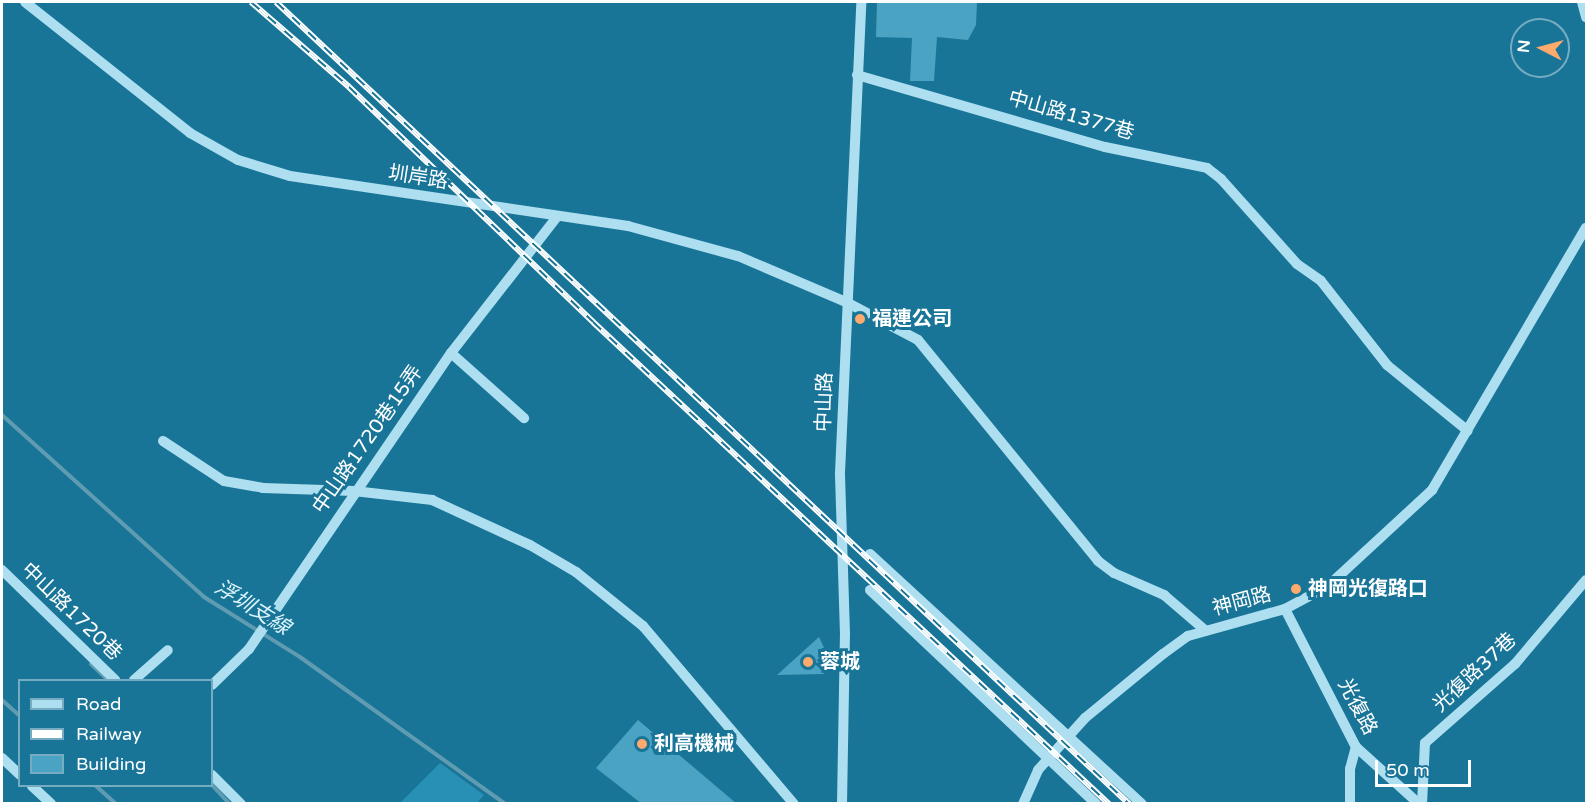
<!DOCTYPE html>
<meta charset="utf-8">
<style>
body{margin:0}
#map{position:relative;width:1588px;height:805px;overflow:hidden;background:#197598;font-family:"Varela Round","Noto Sans TC",sans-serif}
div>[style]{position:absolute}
.green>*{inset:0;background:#2890b4}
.stream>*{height:4px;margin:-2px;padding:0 2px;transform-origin:2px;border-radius:2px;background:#5f9cb2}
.building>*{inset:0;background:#4aa3c2}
.minor>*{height:10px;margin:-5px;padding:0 5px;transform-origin:5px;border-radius:5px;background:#addff1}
.rail>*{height:6px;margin-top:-3px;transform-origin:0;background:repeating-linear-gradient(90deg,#197598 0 11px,#fff 0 22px);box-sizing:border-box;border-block:2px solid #fff}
.dots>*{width:16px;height:16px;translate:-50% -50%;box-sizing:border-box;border:3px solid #197598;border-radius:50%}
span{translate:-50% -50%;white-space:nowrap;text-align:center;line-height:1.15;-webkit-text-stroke:6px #197598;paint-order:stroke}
.street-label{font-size:20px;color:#fff}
.poi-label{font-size:20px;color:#fff;font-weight:700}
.left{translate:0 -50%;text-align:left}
.water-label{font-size:21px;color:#dcf4fc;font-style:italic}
.frame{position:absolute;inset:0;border:3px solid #fff;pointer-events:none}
.legend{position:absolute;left:18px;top:679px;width:195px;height:108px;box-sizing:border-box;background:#197598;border:2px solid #75acc1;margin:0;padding:8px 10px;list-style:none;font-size:18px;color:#fff}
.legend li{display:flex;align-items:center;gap:12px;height:30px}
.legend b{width:30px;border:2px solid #75acc1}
.north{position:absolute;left:1510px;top:18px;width:60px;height:60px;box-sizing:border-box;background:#197598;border:2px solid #75acc1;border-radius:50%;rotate:276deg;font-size:16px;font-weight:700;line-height:24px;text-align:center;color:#fff}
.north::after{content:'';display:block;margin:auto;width:21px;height:27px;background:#ffaa6d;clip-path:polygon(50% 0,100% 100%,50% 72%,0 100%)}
.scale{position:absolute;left:1375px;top:760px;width:96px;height:27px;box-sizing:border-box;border:3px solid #fff;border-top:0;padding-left:8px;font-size:18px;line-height:21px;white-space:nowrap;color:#fff;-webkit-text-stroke:4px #197598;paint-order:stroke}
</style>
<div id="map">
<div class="green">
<i style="clip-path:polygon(440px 763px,484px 795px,477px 803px,400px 803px)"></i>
</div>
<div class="stream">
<i style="left:2px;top:415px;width:272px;rotate:42deg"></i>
<i style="left:204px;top:597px;width:113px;rotate:32deg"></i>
<i style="left:300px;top:657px;width:252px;rotate:35.6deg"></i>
<i style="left:91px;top:664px;width:23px;rotate:43deg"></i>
<i style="left:2px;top:700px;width:24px;rotate:42deg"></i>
<i style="left:212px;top:785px;width:26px;rotate:47deg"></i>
<i style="left:96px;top:786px;width:27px;rotate:42deg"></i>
</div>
<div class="building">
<i style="clip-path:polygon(877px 2px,977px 2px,976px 25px,968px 40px,937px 37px,934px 81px,910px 81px,912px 38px,876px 37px)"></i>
<i style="clip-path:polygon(819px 637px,825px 650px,824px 674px,777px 675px)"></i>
<i style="clip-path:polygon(638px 720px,737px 804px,642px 804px,596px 768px)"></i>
</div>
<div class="minor">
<i style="left:25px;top:2px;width:211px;rotate:38.4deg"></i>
<i style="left:190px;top:133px;width:55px;rotate:29.4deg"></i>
<i style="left:238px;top:160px;width:54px;rotate:17.1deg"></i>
<i style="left:290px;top:176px;width:342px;rotate:8.4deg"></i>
<i style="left:628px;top:226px;width:114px;rotate:15.3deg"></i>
<i style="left:738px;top:256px;width:117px;rotate:23.1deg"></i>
<i style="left:846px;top:302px;width:81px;rotate:27.8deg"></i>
<i style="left:918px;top:340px;width:285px;rotate:50.8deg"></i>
<i style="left:1098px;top:561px;width:20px;rotate:37deg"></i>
<i style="left:1114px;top:573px;width:55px;rotate:23.7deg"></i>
<i style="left:1164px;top:595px;width:55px;rotate:40.6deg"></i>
<i style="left:1582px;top:2px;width:16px;rotate:75deg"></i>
<i style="left:857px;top:75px;width:258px;rotate:16.2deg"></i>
<i style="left:1105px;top:147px;width:104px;rotate:11.6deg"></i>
<i style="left:1207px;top:168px;width:18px;rotate:38deg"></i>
<i style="left:1221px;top:179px;width:114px;rotate:48.2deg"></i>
<i style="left:1297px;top:264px;width:29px;rotate:35deg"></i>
<i style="left:1321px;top:281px;width:107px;rotate:51.8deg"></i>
<i style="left:1387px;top:365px;width:104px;rotate:39.2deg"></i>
<i style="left:451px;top:353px;width:98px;rotate:41.7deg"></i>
<i style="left:163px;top:441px;width:73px;rotate:33.3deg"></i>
<i style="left:224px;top:481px;width:40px;rotate:10deg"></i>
<i style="left:263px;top:488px;width:91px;rotate:1.9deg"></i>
<i style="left:354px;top:491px;width:79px;rotate:6.6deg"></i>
<i style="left:432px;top:500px;width:108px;rotate:24.7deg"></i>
<i style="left:530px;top:545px;width:53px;rotate:30.4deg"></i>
<i style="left:576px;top:572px;width:86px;rotate:38.9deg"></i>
<i style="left:643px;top:626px;width:233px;rotate:49.7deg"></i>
<i style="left:870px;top:554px;width:369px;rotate:42.6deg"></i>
<i style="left:2px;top:570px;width:158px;rotate:44.2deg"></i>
<i style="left:870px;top:590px;width:311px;rotate:43.4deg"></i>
<i style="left:1285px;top:609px;width:155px;rotate:62.8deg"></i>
<i style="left:1356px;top:747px;width:85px;rotate:42.1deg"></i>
<i style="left:134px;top:680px;width:45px;rotate:-41.4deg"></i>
<i style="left:212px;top:685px;width:52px;rotate:-44.2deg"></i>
<i style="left:249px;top:649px;width:358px;rotate:-55.7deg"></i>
<i style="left:451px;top:353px;width:172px;rotate:-52.1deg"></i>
<i style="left:2px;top:758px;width:25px;rotate:43deg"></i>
<i style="left:212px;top:775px;width:41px;rotate:45deg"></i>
<i style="left:32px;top:786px;width:26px;rotate:43deg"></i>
<i style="left:842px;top:804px;width:170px;rotate:-89deg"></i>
<i style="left:845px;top:634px;width:161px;rotate:-91.8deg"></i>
<i style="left:840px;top:473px;width:471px;rotate:-87.4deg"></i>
<i style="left:1023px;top:804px;width:37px;rotate:-66deg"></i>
<i style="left:1038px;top:770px;width:70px;rotate:-47.9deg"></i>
<i style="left:1085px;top:718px;width:101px;rotate:-39.4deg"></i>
<i style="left:1163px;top:654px;width:31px;rotate:-36deg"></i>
<i style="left:1188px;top:636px;width:101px;rotate:-15.6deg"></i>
<i style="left:1285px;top:609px;width:49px;rotate:-28.1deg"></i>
<i style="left:1328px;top:586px;width:142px;rotate:-42.7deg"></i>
<i style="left:1432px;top:490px;width:304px;rotate:-59.6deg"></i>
<i style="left:1350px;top:804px;width:35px;rotate:-90deg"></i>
<i style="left:1350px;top:769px;width:23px;rotate:-75deg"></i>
<i style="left:1422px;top:804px;width:61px;rotate:-87.2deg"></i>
<i style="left:1425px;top:743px;width:120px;rotate:-41.3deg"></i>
<i style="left:1515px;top:664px;width:110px;rotate:-49.8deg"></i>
</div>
<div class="rail">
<i style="left:251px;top:2px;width:130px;rotate:40.9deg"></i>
<i style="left:349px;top:87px;width:339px;rotate:43.9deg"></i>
<i style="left:593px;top:322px;width:706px;rotate:43.05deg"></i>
<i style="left:276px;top:2px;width:1171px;rotate:43.23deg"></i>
</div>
<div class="dots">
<i style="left:860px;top:319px;background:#ffaa6d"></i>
<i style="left:1296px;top:589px;background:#ffaa6d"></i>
<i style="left:808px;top:662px;background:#ffaa6d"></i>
<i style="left:642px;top:744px;background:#ffaa6d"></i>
</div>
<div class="street-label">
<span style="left:1071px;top:116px;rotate:16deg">中山路1377巷</span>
<span style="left:418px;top:178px;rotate:9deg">圳岸路</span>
<span style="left:825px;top:402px;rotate:-88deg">中山路</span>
<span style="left:368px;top:440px;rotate:-55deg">中山路1720巷15弄</span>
<span style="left:1242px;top:602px;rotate:-15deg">神岡路</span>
<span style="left:71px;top:612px;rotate:44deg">中山路1720巷</span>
<span style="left:1475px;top:673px;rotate:-43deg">光復路37巷</span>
<span style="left:1357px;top:707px;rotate:62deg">光復路</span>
</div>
<div class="poi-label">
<span class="left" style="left:872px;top:319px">福連公司</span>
<span class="left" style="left:1308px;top:589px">神岡光復路口</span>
<span class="left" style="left:820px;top:662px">蓉城</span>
<span class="left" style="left:654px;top:744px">利高機械</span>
</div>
<div class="water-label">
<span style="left:252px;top:608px;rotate:32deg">浮圳支線</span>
</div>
<div class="frame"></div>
<ul class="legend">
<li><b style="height:8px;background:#addff1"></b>Road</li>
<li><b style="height:8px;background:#fff"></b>Railway</li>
<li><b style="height:16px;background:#4aa3c2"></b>Building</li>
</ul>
<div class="north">N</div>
<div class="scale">50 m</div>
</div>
